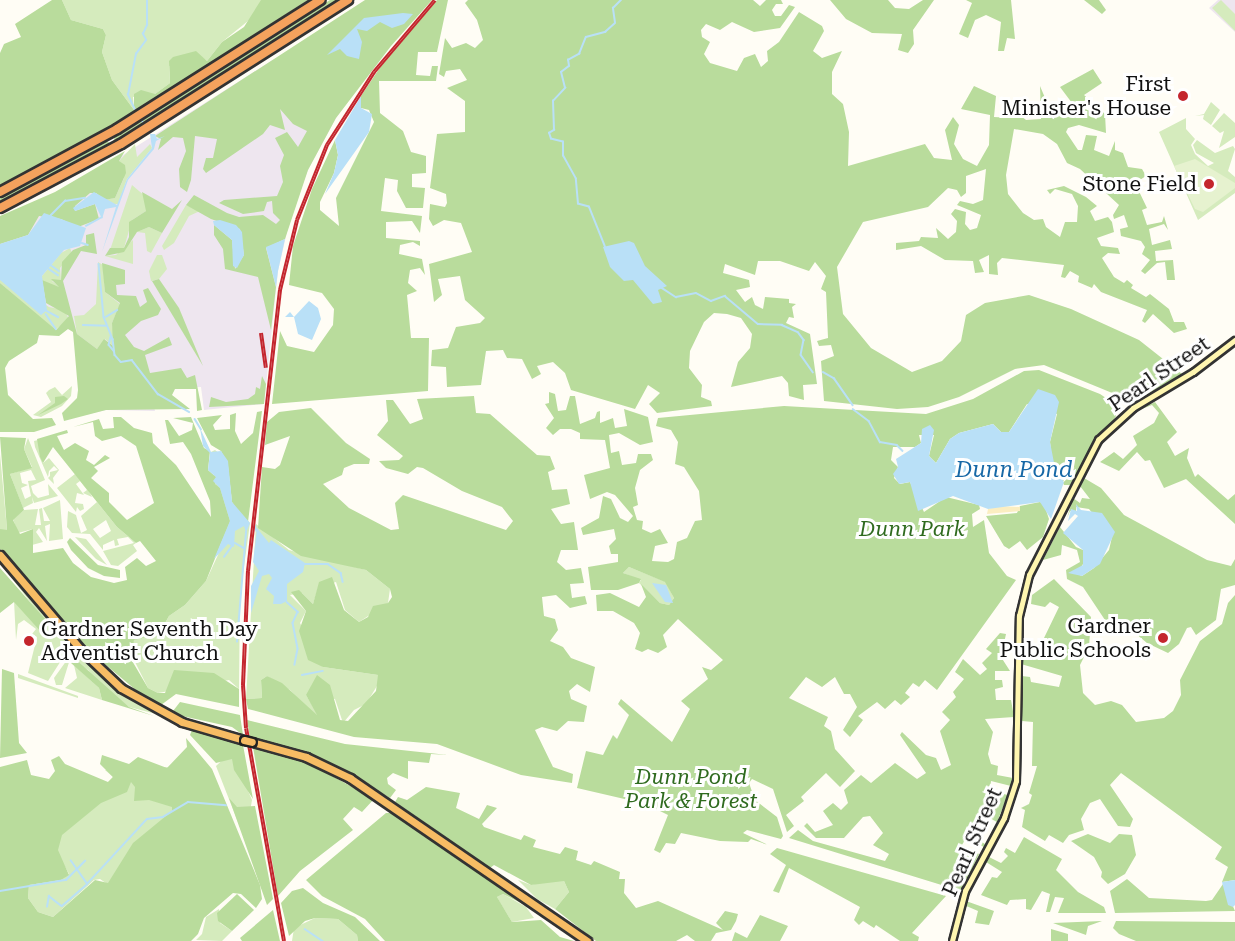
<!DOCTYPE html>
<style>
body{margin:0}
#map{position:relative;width:1235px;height:941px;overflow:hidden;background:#fffdf5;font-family:"Roboto Serif",serif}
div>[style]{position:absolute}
.industrial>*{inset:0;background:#eee6ef}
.green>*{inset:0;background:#d5ebbd}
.forest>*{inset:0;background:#b9dc9c}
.sand>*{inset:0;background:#fbeec1}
.pitch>*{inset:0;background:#e6f2cf}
.water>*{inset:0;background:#b9e0f7}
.stream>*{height:1.5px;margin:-0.75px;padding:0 0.75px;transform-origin:0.75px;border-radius:0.75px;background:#b9e0f7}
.roads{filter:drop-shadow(2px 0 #333) drop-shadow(-2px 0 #333) drop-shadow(0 2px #333) drop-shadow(0 -2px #333)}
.secondary>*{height:4.5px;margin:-2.25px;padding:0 2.25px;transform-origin:2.25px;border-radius:2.25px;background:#fff6b0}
.trunk>*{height:7px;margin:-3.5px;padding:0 3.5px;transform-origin:3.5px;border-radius:3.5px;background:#f7bc64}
.motorway>*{height:8px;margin:-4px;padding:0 4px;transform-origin:4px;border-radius:4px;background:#f5a25d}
.rail>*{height:4px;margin-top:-2px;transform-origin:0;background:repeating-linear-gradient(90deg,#fff 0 4.5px,#c4262e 0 9px);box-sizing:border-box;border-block:2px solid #c4262e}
.bridges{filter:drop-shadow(2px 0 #222) drop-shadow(-2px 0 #222) drop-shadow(0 2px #222) drop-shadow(0 -2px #222)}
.trunk-bridge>*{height:7px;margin:-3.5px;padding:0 3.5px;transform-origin:3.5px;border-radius:3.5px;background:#f7bc64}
.dots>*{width:16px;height:16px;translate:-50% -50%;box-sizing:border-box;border:3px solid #fff;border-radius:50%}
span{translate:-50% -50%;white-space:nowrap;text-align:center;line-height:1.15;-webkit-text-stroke:6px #fff;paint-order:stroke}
.poi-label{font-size:21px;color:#111}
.right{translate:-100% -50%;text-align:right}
.left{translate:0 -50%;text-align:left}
.street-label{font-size:21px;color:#111}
.park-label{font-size:21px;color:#2f6b1f;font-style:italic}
.water-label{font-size:22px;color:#1768a6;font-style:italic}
</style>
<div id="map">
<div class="industrial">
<i style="clip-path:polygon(429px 0,389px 45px,336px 118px,308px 170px,292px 210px,278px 271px,264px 404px,204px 410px,201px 387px,150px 390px,155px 411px,106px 410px,85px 415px,72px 322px,0 344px,0 218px,85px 179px,274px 59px)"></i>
<i style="clip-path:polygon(1218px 0,1235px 0,1235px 32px,1209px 8px)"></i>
</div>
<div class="green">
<i style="clip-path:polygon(62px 0,274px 0,222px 42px,207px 61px,203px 58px,169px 66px,170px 83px,155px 94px,133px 97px,134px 110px,112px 80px,102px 52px,106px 35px,103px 29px,71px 20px)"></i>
<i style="clip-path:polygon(1221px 0,1235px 14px,1235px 31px,1212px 8px)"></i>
<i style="clip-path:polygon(1211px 102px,1220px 110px,1211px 125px,1203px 119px,1204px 115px,1195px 116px,1204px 114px)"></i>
<i style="clip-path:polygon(1224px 113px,1235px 123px,1235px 137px,1219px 148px,1224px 131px,1220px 133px,1212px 126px)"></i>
<i style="clip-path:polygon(1186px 118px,1186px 129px,1195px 139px,1191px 145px,1195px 154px,1208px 166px,1214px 163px,1196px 153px,1193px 145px,1197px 140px,1215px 153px,1233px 146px,1235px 149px,1228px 171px,1235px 177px,1235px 193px,1198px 220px,1159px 132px)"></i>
<i style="clip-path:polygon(135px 144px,137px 157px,150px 144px,152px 148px,127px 179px,118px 204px,109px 204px,104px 200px,115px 198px,124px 178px,119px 161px)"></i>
<i style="clip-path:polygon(132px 185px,146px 197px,146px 211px,132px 220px,124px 248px,110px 250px)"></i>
<i style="clip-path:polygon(186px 205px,200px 211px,189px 216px,174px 243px,164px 250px,162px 246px)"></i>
<i style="clip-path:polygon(149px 227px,162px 233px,151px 253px,147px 251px,145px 233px,137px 232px)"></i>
<i style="clip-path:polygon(133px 240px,133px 264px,105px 256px,116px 255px)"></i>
<i style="clip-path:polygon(70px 248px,72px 253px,60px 268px,61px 280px,52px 281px,60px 287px,50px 286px,42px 280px,42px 276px,61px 253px)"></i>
<i style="clip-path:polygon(157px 255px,162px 255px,167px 269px,159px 279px,151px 281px,149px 271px)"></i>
<i style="clip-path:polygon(98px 262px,103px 265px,105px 292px,120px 304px,112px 323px,115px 342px,113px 346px,105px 339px,97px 349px,77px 334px,74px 316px,84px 315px,96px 304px)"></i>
<i style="clip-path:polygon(0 274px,49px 307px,64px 310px,69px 319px,55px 330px,0 283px)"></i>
<i style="clip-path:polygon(72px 386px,71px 396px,62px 406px,41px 417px,33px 415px,51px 402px,46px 393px,49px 390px,55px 387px,62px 395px)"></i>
<i style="clip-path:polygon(evenodd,28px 438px,45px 480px,31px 486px,33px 493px,38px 498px,49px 495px,48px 484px,58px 496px,34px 503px,32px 497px,33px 503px,23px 508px,10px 474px,32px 467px,24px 449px,28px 438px,31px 470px,36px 480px,28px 481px,31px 496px,25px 499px,21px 488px,28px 485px,22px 483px,20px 473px,31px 470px)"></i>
<i style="clip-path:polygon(38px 440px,43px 463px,49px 458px,59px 470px,53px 478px,54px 484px,48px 478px,50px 476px,50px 472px,58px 470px,54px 466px,49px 471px,48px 477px,35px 447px,34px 441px)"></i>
<i style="clip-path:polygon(215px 450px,226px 459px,232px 502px,250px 523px,240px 596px,239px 689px,229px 680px,158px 693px,148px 688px,129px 650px,134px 640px,162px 629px,169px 616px,185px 605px,206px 581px,223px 544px,211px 452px)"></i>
<i style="clip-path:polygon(0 454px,7px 530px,4px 532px,0 529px)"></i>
<i style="clip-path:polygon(75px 474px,86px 485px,92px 497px,83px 493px,87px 490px,80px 481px,76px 484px,84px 495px,77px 493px,75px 503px,83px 504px,84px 509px,80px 511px,77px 507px,76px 512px,57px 488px)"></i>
<i style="clip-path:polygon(60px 500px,63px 539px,49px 541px,50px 524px,45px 526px,47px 541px,39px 528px,36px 532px,43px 542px,32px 545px,33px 529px,18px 533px,13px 519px,24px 510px,38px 509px,35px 525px,41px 525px,39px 509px,42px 508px,44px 521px,50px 521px,43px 508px)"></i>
<i style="clip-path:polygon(evenodd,97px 502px,117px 527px,136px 543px,133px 545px,137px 551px,118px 566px,111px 565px,103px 551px,134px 543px,128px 537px,117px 539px,119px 545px,115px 546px,114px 540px,103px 545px,103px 550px,90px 534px,72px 533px,67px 527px,68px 511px,76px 515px,81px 533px,87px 530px,81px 516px,97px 502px,106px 520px,111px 531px,100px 538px,93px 529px,106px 520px)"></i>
<i style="clip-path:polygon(256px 524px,289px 550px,366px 570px,390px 589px,388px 603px,359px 622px,345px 610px,336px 582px,318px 588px,313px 604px,302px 593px,290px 595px,306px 611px,300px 623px,323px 667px,378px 675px,380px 681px,366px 704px,354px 710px,343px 723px,335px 699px,306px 695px,318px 715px,312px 714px,290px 690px,267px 676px,261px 680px,262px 698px,246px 699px)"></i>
<i style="clip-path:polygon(75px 537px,86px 539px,107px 565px,96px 559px)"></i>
<i style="clip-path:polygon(629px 567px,666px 582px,674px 598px,669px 605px,660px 603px,639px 583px,641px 580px,623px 573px)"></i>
<i style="clip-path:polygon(13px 580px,71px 645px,48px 681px,28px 673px,37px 637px,32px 634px,36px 629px,24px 620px,18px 624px,16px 640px,14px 601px,43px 633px,49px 626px)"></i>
<i style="clip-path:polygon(72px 653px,79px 653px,119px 690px,160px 715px,129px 707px,99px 684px,88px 670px,70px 659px,62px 685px,56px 685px,54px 678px)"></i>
<i style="clip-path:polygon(74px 665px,99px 688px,102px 700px,65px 688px,77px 678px)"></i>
<i style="clip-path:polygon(18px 674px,78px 696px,78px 698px,18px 678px)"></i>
<i style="clip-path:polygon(231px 752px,252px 800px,245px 840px,216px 766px)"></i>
<i style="clip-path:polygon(160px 767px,212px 769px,113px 888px,100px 879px,94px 880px,53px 917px,38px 912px,28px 898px,29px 885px,61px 880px,69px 874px,23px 790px,108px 782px,113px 777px,105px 770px)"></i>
<i style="clip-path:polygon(555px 879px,564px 881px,569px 892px,555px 909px,537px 899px,518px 880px,531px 885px)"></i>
<i style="clip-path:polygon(503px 894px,526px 907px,534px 918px,512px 922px,499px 901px,497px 897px)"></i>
<i style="clip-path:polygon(219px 909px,220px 923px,232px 931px,222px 941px,196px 940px,202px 934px,206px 917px)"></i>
<i style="clip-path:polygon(315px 918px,338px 919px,357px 935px,358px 941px,292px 941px,294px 928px)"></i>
</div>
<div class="forest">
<i style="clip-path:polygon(52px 0,62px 0,71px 20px,103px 29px,106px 35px,102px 52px,112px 80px,134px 110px,134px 94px,141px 90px,155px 94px,170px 83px,169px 61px,173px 57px,196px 51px,207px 61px,222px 42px,244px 27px,261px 0,308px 0,110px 128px,0 186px,0 53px,4px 44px,21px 37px,15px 24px)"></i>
<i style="clip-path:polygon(330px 0,339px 0,113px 143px,115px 136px)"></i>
<i style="clip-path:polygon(365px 0,432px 0,391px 46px,336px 118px,308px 170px,285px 239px,266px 248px,276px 287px,271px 330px,258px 277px,225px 269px,223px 249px,214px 235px,214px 225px,232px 240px,235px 269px,244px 255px,240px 229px,211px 219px,186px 205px,194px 195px,227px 213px,239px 217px,263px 215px,276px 224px,280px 220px,273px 213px,272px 201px,267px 202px,264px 211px,243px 214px,219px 203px,224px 200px,277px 196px,283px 182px,280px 166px,284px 155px,275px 138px,287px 132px,298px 147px,307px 131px,293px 124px,280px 109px,285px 130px,270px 125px,263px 134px,206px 173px,203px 169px,206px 158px,213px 158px,217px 139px,195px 136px,191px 180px,187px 192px,180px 187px,179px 169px,186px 151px,183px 138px,173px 137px,158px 150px,161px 139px,155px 136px)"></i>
<i style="clip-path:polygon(437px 0,448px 0,437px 52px,418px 52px,416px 75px,430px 76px,432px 66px,438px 66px,436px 81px,379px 81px,380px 113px,403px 131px,411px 152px,426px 156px,426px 173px,412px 174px,412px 187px,425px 188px,423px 208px,406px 208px,397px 191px,398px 180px,385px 178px,381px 211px,422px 216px,420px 233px,412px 221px,386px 222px,386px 238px,420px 241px,420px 246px,413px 242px,400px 245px,399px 254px,422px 259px,425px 275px,420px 268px,410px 270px,408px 283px,417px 291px,407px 295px,411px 338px,429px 338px,428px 391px,272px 404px,280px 331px,287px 346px,314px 352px,333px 325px,334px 309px,322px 293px,289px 285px,293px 246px,312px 189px,335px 140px,338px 155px,334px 173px,320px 202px,320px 210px,339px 226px,336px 198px,374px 122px,369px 110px,361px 108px,361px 96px,387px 57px)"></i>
<i style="clip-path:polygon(468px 0,753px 0,760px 6px,766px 0,781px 0,783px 4px,776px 4px,772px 10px,775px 16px,781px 16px,789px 5px,795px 7px,780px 28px,754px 32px,732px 22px,720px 30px,706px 24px,701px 30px,702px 37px,710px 42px,704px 54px,710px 63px,737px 71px,744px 58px,755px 54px,761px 67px,768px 61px,767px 51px,779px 42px,799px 12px,822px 26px,824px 31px,813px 51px,822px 58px,842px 51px,832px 72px,832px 94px,843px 104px,849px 132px,848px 166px,925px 144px,934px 158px,952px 160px,945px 130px,953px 117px,959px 125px,954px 144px,963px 159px,977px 166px,989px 145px,990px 115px,961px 109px,974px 86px,996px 96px,994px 117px,1014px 118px,1016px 112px,1026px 120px,1041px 119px,1040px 86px,1051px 112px,1072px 103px,1060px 87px,1093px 69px,1102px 83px,1084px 95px,1105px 114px,1106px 133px,1079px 125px,1068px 128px,1066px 132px,1078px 150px,1082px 150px,1086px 135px,1097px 136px,1094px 150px,1109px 156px,1115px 141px,1115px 150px,1123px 153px,1128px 167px,1142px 169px,1146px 176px,1135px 183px,1147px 208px,1142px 210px,1147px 225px,1162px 222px,1164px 216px,1168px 230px,1164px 224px,1149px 229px,1152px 245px,1170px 240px,1172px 249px,1155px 251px,1156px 261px,1173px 260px,1175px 280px,1167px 280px,1165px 262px,1157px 263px,1145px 274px,1141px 271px,1150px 260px,1142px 254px,1145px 247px,1141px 241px,1121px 236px,1120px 229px,1128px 227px,1124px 215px,1114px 219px,1113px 215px,1119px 205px,1080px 169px,1067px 163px,1057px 144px,1043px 134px,1014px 129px,1006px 175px,1008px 194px,1023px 213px,1034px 220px,1043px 219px,1046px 227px,1060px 237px,1065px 222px,1077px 222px,1078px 206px,1072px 194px,1055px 189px,1050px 194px,1047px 190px,1064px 186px,1086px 197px,1097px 206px,1090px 211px,1095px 221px,1108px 217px,1112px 222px,1114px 232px,1097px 238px,1101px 246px,1118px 248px,1120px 254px,1108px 253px,1102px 258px,1114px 277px,1124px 283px,1127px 280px,1133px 285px,1131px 288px,1146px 297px,1150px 294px,1169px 309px,1174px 322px,1184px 322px,1187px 329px,1174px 333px,1153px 314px,1145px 323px,1142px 321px,1147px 310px,1101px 292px,1094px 284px,1092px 288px,1078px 282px,1079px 276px,1070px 271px,1065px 278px,1061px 277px,1064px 265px,1002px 258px,997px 263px,998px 275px,989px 274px,989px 255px,979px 260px,984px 272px,975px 273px,973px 261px,945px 260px,921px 246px,896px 250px,896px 243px,919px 241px,921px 237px,938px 238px,936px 228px,948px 239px,956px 232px,957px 221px,951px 214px,955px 209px,966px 212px,965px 224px,970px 230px,977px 228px,981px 215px,957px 205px,960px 201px,973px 204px,983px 200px,986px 169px,966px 176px,966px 193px,961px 197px,957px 190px,948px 188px,928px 207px,863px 222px,837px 267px,843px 314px,871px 348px,912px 372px,942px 361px,961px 341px,966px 315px,985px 303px,1029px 295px,1071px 309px,1139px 340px,1182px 374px,1142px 397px,1122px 397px,1044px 365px,1015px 369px,959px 397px,928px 407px,897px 409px,824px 401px,821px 361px,834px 356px,831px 345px,819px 346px,817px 341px,828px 338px,826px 292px,821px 289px,826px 276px,815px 262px,809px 271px,780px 261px,758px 261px,755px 275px,725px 264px,723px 273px,749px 280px,750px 287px,736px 290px,745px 302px,752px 297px,755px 305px,763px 309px,765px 297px,789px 299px,789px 303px,796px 304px,792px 307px,794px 318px,789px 317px,786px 323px,810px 334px,817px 384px,803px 385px,804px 400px,789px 396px,788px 383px,782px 376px,731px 387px,738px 362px,750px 348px,752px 334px,741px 318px,727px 314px,714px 313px,704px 322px,690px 351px,689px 368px,702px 385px,701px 397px,711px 401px,712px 406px,657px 413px,649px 404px,660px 393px,648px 385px,635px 409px,571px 390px,565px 373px,553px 362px,537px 366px,541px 374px,532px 379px,522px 359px,507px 358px,503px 350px,486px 351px,481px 385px,447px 387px,446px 367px,431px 366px,432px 350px,448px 348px,456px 327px,480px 323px,485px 318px,465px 300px,460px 276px,438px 279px,442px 295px,434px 302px,429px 264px,472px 252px,461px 223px,444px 220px,433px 226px,429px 219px,430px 204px,445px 207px,447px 203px,446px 194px,430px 188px,437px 134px,465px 132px,465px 101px,447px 88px,467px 80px,460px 69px,446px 71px,444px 77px,439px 74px,445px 38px,452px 48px,466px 43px,475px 48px,483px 40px,477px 20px,465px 3px)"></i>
<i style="clip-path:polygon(830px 0,888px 0,895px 8px,909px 9px,923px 0,934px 0,913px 30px,914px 44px,908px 53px,898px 50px,902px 34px,872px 33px,846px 19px)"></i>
<i style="clip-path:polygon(966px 0,1011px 0,1015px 39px,1007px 38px,1004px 51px,998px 51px,1001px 22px,986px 15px,975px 20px,968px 38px,959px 34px,972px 3px)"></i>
<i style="clip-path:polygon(1084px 0,1099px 0,1106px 10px,1102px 14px)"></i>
<i style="clip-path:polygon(103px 142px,109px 142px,108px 147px,0 204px,0 197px)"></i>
<i style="clip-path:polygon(125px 151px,119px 161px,125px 165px,126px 173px,115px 198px,104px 200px,96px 193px,90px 193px,75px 206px,75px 211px,95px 204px,99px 219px,78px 227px,61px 219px,39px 216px,28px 235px,0 244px,0 216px,55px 192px)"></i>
<i style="clip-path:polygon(142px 192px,172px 209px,182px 200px,162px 233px,149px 227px,137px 232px,124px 252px,105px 256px,110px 248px,124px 248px,129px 237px,129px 222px,146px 211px)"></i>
<i style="clip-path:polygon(94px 233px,97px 254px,81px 251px,63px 281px,77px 334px,97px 349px,104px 339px,113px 346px,112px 323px,120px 303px,105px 292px,102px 263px,125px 270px,125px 284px,116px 285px,117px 295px,136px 296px,140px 307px,147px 302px,143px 290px,148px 288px,161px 309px,158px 315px,141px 321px,125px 335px,134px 347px,144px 351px,169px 337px,172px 345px,145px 355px,150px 373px,181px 368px,187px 378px,195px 375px,202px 410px,197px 411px,196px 389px,175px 389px,172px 395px,190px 409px,106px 410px,64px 421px,62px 413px,77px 398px,78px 390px,73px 332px,68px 329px,59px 336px,39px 335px,37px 343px,9px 361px,5px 368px,8px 395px,33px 419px,52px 418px,56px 425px,34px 432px,0 432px,0 283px,56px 330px,69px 316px,46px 303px,42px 280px,59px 287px,51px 279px,61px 280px,62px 262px,73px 250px,86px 245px,86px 235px)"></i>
<i style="clip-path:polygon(159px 279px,179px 308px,203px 366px,152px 281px)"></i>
<i style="clip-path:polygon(1039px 370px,1100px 394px,1112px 402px,1115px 410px,1116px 416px,1070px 485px,1064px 485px,1052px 460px,1050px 442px,1057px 414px,1027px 404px,1009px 432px,1001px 432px,993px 424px,959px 433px,950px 439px,936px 463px,929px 456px,934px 435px,919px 435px,921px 443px,915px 447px,893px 447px,891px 460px,898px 467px,894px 478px,900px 484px,910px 482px,924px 512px,946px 497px,979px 505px,980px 509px,972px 514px,973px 527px,984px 520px,989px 553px,1007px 576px,1016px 580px,937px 690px,925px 680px,919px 687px,913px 683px,905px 693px,910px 697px,901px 705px,895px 700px,885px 709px,877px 702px,858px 716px,863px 720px,850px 737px,843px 730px,857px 707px,850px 694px,844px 694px,835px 677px,822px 687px,806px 677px,789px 698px,828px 717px,824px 726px,831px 731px,835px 749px,855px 771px,840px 787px,826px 773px,801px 797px,804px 801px,786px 815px,794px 826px,787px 832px,773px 789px,752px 779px,749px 783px,755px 800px,777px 817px,783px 836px,781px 839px,747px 830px,743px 833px,768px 845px,751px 839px,748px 842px,720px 841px,681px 833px,675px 844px,666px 843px,660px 853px,654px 850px,668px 815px,646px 804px,577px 788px,586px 751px,603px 755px,613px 735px,617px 739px,629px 715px,618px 704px,621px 699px,672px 742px,690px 709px,681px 701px,708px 679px,702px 667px,711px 670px,723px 660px,678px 619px,663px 635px,667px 647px,658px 653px,648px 649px,642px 652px,635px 649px,640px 633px,634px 623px,613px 611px,597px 611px,596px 595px,610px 593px,639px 607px,646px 597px,641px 584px,660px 603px,669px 605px,674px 598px,665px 582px,629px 567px,623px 573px,641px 579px,639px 583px,618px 590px,591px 590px,588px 567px,618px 562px,618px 554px,611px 554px,609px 546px,616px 539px,614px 529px,583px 535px,581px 528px,599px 518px,603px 496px,611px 499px,620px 518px,628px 522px,633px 516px,615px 495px,607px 492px,590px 499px,584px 475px,610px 468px,605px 440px,580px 439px,580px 433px,571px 429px,560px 429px,553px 435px,546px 428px,554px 418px,545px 404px,549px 403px,549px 392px,555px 394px,558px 411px,566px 410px,570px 396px,575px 396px,580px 424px,595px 418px,597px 412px,600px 411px,600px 423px,613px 418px,615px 428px,627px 426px,624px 409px,648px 417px,653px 442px,640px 445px,619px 433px,609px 435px,611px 453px,619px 451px,622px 465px,636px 463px,638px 454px,651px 454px,653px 460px,640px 470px,635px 488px,638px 505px,633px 507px,637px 520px,643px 521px,642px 529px,651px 533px,660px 529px,668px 543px,655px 546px,652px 561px,668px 562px,674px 559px,677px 542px,687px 538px,695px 521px,702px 520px,699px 491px,684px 467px,675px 464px,678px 442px,671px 430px,656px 426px,658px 418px,784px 406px,926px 414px,973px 399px,1024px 371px)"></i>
<i style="clip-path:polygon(262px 376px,266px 384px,264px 404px,209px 407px,211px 397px,226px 402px,248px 399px,255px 394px,256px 387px,260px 389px)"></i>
<i style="clip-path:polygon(64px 396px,68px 399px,61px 404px,38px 415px,55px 403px,55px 397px)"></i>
<i style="clip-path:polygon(474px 396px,476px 413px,490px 414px,537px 455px,550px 456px,555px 469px,548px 472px,552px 490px,567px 489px,570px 504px,551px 509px,561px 524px,574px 522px,578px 550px,561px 550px,557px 562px,566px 570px,581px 568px,584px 583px,570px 584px,572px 598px,585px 596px,587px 604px,570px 608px,556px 595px,542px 597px,544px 616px,555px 619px,558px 630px,550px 641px,563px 647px,571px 658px,595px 667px,590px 692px,577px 684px,569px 691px,571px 699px,587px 706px,584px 722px,568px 721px,557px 731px,542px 727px,535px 730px,553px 767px,573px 774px,572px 783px,521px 775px,437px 744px,354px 737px,248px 709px,246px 699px,262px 698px,261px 680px,267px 676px,282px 683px,317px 715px,306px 695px,317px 675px,330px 685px,340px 720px,348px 721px,376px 691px,378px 675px,323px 667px,308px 660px,299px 631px,306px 611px,291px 592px,299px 590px,313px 604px,319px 582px,332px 577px,344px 610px,359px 622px,368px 617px,373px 606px,388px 603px,392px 597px,390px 589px,366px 570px,301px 556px,258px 528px,262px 467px,275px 469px,280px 465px,290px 436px,265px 445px,267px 422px,279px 412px,311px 408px,346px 443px,370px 459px,369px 464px,354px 464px,344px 468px,342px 475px,323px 484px,349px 508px,391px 530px,399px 529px,395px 503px,403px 495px,506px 530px,513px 521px,502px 507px,462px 491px,423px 468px,417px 467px,408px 474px,386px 468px,379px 461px,399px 460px,403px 456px,377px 435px,388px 421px,386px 400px,393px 400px,410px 424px,423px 419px,417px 399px)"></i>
<i style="clip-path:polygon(1155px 402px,1177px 432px,1167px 442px,1175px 456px,1189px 448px,1187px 458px,1195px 477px,1198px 474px,1228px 500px,1235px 494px,1235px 524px,1186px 479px,1164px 488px,1150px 460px,1145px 461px,1137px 452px,1119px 471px,1100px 462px,1114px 452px,1123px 459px,1137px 445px,1133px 436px,1154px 423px,1159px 413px,1152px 405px,1139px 410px)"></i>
<i style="clip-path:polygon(262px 411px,248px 522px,246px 522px,232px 502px,228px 466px,221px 451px,211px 445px,197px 418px,222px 415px,213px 425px,215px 430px,230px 429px,230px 415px,236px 413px,235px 431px,241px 444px,253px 433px,257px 412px)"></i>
<i style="clip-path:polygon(113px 417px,121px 417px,134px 428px,152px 433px,153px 443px,176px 465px,211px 517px,210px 501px,191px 454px,183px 442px,170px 444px,165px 420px,168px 420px,179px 436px,192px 430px,193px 423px,173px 418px,191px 417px,204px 448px,210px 451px,208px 470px,216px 477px,215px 484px,220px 488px,230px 521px,206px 581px,185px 605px,169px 616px,159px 634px,134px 640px,131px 659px,148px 688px,158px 693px,165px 693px,174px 670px,214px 673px,239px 689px,239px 707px,176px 694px,161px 705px,137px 691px,82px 645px,0 549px,0 529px,7px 530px,0 437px,26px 438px,24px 449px,32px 468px,10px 474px,24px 510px,13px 520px,20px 534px,33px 529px,33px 553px,63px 548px,73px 563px,91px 577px,114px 583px,127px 580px,125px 567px,137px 558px,146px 566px,156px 561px,140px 541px,136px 543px,117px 527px,53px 447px,43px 463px,40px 457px,37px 439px,67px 430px,68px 433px,57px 436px,64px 450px,75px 443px,89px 451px,86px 460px,94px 465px,105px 455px,110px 458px,94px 467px,98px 471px,91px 478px,109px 493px,109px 502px,127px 520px,154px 503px,136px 446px,121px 436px,102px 441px,95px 436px,93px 422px,73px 427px,99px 419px,103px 429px,114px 428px)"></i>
<i style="clip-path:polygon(1084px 478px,1101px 488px,1124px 515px,1207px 560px,1231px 566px,1235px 559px,1235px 585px,1221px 589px,1216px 620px,1196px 635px,1191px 627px,1187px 628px,1179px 644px,1168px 653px,1147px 643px,1129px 628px,1107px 623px,1083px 587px,1067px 579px,1066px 570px,1080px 562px,1077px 550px,1062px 545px,1061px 555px,1043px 560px,1060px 527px,1076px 547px,1083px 550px,1083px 564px,1077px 574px,1082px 576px,1094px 568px,1109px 550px,1112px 537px,1089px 509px,1076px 507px,1076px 512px,1070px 511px,1067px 518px,1073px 498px,1080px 503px,1082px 498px,1090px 499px,1080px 486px)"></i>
<i style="clip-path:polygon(1040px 502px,1044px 504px,1049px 519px,1043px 537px,1027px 550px,1020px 541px,1009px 549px,1004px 546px,986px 516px,1017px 513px,1020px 506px)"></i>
<i style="clip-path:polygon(70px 538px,98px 565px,120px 570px,120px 578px,104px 576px,88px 568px,71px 550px,67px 542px)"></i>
<i style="clip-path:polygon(0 568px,45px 619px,49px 626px,42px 633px,14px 602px,0 613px)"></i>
<i style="clip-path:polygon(1054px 579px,1091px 617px,1089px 647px,1080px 665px,1083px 693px,1095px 705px,1111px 701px,1122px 705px,1136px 722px,1164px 718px,1173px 711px,1181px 695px,1180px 680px,1200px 641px,1222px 624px,1228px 603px,1235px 595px,1235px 880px,1222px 882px,1228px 867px,1215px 859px,1222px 847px,1121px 773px,1110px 785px,1133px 819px,1130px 827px,1118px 826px,1100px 799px,1090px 803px,1081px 819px,1084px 830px,1069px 835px,1063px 843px,1049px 835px,1045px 841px,1022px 827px,1025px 810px,1021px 808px,1029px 804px,1032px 795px,1029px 793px,1037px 766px,1032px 766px,1033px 722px,1022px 721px,1022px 676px,1030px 677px,1031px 682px,1059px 687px,1062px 676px,1021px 664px,1022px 658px,1038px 657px,1038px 638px,1044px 638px,1059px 607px,1050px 602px,1045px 607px,1031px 604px,1032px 595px)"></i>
<i style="clip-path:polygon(1000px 633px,1006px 634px,1001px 657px,1010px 671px,995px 671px,995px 680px,1002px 680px,1003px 687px,995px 689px,996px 700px,1011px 700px,1014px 717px,985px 719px,993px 732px,988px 754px,991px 764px,998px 766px,997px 775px,1013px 778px,1011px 786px,991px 781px,990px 791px,1008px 795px,997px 822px,982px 814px,969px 834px,985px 844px,984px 847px,966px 838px,962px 845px,979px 854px,961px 891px,789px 838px,798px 830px,813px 841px,885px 861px,889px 854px,873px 845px,883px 833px,870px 816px,863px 817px,844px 838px,816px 838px,804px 826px,807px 823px,815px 832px,833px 825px,823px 811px,833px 803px,841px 810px,848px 803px,844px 790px,861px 775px,871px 783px,895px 763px,917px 779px,926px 773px,900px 735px,902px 732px,926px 755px,936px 758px,941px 770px,951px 765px,940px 731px,950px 720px,942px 712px,956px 697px,953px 692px,964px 679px,955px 672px,963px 659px,980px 675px,987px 669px,982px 663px,992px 653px,986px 649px)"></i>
<i style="clip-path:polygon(73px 657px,129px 707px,154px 716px,102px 700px,99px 688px,71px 663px)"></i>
<i style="clip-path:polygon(2px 669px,14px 673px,19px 743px,27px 753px,0 758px)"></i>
<i style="clip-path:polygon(180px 702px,240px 715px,243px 735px,232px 727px,182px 716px,173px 711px)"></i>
<i style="clip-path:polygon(247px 720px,345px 744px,448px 755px,431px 754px,429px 763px,408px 761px,408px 779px,393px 773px,387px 778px,388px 784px,396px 790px,390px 798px,326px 761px,250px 738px)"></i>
<i style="clip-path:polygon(192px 730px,243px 745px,253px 799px,234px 770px,232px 759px,216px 763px,190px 735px)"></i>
<i style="clip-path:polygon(evenodd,186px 738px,212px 769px,260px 885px,262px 899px,256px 908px,241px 894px,233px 893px,204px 918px,198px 934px,191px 941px,0 941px,0 767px,27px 760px,31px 775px,49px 779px,55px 771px,51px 760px,59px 756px,65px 764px,108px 782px,113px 777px,100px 764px,102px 755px,129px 764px,138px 757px,167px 768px,187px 747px,186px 738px,131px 782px,135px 787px,134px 801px,149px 800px,172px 807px,172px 811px,133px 843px,108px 883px,95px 880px,53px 917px,38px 912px,28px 898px,29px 885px,61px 880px,69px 875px,58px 850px,62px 835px,101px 803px,127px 792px,131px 782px)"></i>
<i style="clip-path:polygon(253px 747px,307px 762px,374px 799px,362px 812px,354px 807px,343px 819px,353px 830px,300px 871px,278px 896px)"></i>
<i style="clip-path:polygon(426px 787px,460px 793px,456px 808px,479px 819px,487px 805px,497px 808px,482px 824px,484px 827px,521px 840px,524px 835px,536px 840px,533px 847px,560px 854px,565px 847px,578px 851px,576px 860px,591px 865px,594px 861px,620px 872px,619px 879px,625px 879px,624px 893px,636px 908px,658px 901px,723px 930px,716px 923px,725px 911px,738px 914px,736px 921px,731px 930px,716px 933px,711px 941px,695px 941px,687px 935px,676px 941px,596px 941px,555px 909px,569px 892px,564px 881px,531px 885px,494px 865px,490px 868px,395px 802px,398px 797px,407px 800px)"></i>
<i style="clip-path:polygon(229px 798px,237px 807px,255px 806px,273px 899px,267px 905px)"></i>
<i style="clip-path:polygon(386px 813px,392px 813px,520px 900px,521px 903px,503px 894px,497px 897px,512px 922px,541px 920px,560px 937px,574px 941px,385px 941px,365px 919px,322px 896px,306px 880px)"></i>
<i style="clip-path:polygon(1119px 834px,1132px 835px,1136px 855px,1125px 874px,1108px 884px,1101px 877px,1102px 872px,1094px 857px,1071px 841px,1088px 834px,1110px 843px)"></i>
<i style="clip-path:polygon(1024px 837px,1062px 859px,1056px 870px,1078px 892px,1104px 907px,1106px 913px,1058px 913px,1064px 898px,1055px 897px,1050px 912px,1046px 912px,1050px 894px,1042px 891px,1031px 910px,1026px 909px,1026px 899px,1010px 900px,1007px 905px,981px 895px,992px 877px,997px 878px,1002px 872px,986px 862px,989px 857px,1001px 863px,1008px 856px,1004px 852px,1006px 848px,1015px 853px)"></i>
<i style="clip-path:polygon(777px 848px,946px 896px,912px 933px,919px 937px,918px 941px,900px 941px,876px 925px,874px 928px,863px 921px,859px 925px,854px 920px,860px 907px,789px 868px,779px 893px,773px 891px,786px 865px,770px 854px)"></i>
<i style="clip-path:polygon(1127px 879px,1149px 898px,1206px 901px,1212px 900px,1223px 884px,1235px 911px,1115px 913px,1110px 891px)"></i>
<i style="clip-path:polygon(303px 888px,323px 903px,355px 917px,380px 941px,358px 941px,357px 935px,338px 919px,315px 918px,305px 921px,289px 936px,281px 903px,292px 891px)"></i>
<i style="clip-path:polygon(237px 894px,254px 910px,232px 931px,218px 921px,217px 913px)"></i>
<i style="clip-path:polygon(966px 901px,994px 911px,989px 925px,975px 923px,978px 911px,964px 905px)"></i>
<i style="clip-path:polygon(273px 910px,280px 941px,242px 941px,240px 938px)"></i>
<i style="clip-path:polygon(760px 915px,788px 926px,780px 941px,732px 941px,735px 932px,747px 938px)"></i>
<i style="clip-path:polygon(1102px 921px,1088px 926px,1086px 935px,1053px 923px)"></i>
<i style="clip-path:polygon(1116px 921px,1235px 922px,1235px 941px,1136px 941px,1119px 934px,1113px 928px)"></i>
<i style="clip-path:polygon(1051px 929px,1068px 934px,1068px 941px,1051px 941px)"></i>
</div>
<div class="sand">
<i style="clip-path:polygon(1000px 506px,1020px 507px,1020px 511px,987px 514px,988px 509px)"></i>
</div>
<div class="pitch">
<i style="clip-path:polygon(1195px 159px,1235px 183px,1235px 188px,1203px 212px,1195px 209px,1174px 166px)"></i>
</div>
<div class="water">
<i style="clip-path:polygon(403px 13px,413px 14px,404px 24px,392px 28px,380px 22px,367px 31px,357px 29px,362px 42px,359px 59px,347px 56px,340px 49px,327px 55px,364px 18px)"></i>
<i style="clip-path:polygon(361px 96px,361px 108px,372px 114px,369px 132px,325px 194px,334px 173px,338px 155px,335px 140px)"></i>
<i style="clip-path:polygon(150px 134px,155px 134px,157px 139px,165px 136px,156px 141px,154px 149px,128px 180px,102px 252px,116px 207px,105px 209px,102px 219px,95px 204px,75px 211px,73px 208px,94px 192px,117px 205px,127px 179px,152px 148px)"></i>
<i style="clip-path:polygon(44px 213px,86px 228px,80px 246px,64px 250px,42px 276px,47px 310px,41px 315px,0 280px,0 244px,28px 235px)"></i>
<i style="clip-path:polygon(220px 220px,236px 225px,242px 232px,244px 255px,237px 268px,233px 266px,232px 240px,214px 225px,213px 221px)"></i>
<i style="clip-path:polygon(285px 239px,278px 271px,276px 287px,266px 247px)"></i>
<i style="clip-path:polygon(629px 241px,634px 243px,645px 266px,667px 286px,658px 290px,662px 302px,653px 304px,633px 280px,624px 281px,610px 267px,603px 247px)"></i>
<i style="clip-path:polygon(309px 301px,318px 308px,321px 319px,312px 340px,298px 334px,294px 317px,285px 317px,290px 312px,294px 317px)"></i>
<i style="clip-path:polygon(1038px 389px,1055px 395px,1059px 402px,1050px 442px,1055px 468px,1064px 482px,1051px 519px,1040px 502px,988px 509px,953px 496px,918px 511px,910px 482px,899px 484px,893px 474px,898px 467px,896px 459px,921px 443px,922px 429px,930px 425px,934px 430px,929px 456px,936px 463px,950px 439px,959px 433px,993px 424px,1001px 432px,1009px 432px)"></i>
<i style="clip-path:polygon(200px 428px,211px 452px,221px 451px,228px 461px,232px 502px,250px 523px,246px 533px,244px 526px,235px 531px,234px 547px,228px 544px,214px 559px,230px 521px,220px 488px,213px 481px,216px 477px,208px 470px,210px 453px,203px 446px)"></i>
<i style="clip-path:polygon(1076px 504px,1081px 510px,1102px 513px,1115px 532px,1100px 564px,1082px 576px,1068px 573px,1083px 565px,1083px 550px,1063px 533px,1078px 516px,1075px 514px,1068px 521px,1071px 509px,1077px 511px)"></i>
<i style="clip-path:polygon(257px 528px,269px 543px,271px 540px,305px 563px,303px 572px,287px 584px,287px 601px,281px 604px,273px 604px,274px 596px,266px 589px,272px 578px,269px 574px,262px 576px,251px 613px,251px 586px,259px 571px,253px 562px)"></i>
<i style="clip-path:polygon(652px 583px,666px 585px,673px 603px,665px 602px)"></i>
<i style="clip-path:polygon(1235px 880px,1235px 905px,1233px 907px,1228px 905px,1222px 882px)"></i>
</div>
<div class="stream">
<i style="left:135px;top:110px;width:17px;rotate:-115deg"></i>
<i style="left:128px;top:95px;width:42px;rotate:-79deg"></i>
<i style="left:136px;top:54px;width:17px;rotate:-54deg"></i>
<i style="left:146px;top:40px;width:7px;rotate:-117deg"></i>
<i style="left:143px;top:34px;width:10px;rotate:-66deg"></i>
<i style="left:147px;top:25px;width:25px;rotate:-90deg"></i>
<i style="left:142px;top:120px;width:4px;rotate:63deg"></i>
<i style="left:49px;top:217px;width:23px;rotate:-45deg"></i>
<i style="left:65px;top:201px;width:20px;rotate:-9deg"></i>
<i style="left:86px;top:226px;width:18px;rotate:-29deg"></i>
<i style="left:82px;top:243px;width:6px;rotate:18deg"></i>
<i style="left:605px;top:247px;width:43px;rotate:-111.8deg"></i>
<i style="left:589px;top:207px;width:11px;rotate:-165deg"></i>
<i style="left:578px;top:204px;width:25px;rotate:-95deg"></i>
<i style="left:576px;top:179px;width:26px;rotate:-119deg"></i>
<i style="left:563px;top:156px;width:14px;rotate:-90deg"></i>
<i style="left:563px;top:142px;width:12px;rotate:-166deg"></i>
<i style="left:551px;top:139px;width:6px;rotate:-108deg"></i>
<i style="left:549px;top:133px;width:6px;rotate:-31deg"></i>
<i style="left:554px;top:130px;width:29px;rotate:-92deg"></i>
<i style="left:553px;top:101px;width:18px;rotate:-47deg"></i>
<i style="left:565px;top:88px;width:16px;rotate:-104deg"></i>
<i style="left:561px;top:72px;width:10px;rotate:-37deg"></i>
<i style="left:569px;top:66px;width:6px;rotate:-99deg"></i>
<i style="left:568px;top:60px;width:13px;rotate:-29deg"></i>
<i style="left:579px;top:54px;width:18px;rotate:-68deg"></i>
<i style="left:586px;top:37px;width:20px;rotate:-15deg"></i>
<i style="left:605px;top:32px;width:13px;rotate:-42deg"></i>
<i style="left:615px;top:23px;width:15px;rotate:-98deg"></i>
<i style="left:613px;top:8px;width:11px;rotate:-45deg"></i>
<i style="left:99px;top:264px;width:53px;rotate:84.6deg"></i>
<i style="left:104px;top:317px;width:24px;rotate:68deg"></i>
<i style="left:113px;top:339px;width:16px;rotate:83deg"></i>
<i style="left:115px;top:355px;width:9px;rotate:49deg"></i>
<i style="left:121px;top:362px;width:11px;rotate:-10deg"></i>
<i style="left:132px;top:360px;width:43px;rotate:52.6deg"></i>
<i style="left:158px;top:394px;width:36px;rotate:30deg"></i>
<i style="left:51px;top:265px;width:10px;rotate:37deg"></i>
<i style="left:49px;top:269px;width:11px;rotate:34deg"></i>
<i style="left:662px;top:288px;width:17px;rotate:33deg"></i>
<i style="left:676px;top:297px;width:20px;rotate:-11deg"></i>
<i style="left:696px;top:293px;width:17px;rotate:28deg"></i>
<i style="left:711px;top:301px;width:15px;rotate:-20deg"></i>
<i style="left:725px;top:296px;width:43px;rotate:40.3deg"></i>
<i style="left:758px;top:324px;width:24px;rotate:2deg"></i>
<i style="left:782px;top:325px;width:17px;rotate:24deg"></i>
<i style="left:798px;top:332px;width:10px;rotate:53deg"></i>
<i style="left:804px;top:340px;width:15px;rotate:101deg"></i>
<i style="left:801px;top:355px;width:21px;rotate:55deg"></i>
<i style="left:45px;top:310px;width:15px;rotate:28deg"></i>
<i style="left:46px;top:314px;width:18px;rotate:56deg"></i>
<i style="left:106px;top:317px;width:13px;rotate:-32deg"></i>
<i style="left:83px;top:325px;width:24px;rotate:2deg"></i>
<i style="left:111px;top:337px;width:8px;rotate:104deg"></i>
<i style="left:109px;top:345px;width:8px;rotate:50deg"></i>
<i style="left:823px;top:372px;width:13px;rotate:29deg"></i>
<i style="left:834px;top:378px;width:33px;rotate:55deg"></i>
<i style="left:853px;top:409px;width:20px;rotate:37deg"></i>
<i style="left:869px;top:421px;width:24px;rotate:62deg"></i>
<i style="left:880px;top:442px;width:17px;rotate:10deg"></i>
<i style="left:897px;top:445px;width:8px;rotate:45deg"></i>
<i style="left:195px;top:419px;width:12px;rotate:59deg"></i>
<i style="left:255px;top:525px;width:6px;rotate:72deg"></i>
<i style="left:235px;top:543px;width:10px;rotate:29deg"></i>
<i style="left:224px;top:557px;width:14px;rotate:-54deg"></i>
<i style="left:303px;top:564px;width:25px"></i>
<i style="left:328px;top:564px;width:16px;rotate:35deg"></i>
<i style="left:341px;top:573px;width:9px;rotate:77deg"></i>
<i style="left:287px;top:602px;width:15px;rotate:42deg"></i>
<i style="left:298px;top:612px;width:12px;rotate:114deg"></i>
<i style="left:293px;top:623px;width:26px;rotate:79deg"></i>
<i style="left:298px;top:649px;width:16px;rotate:101deg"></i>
<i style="left:237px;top:642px;width:110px;rotate:-85.3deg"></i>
<i style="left:302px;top:675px;width:21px;rotate:-11deg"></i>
<i style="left:87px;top:884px;width:88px;rotate:-47.3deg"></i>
<i style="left:147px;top:819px;width:16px;rotate:-7deg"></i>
<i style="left:163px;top:817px;width:29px;rotate:-31deg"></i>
<i style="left:188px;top:802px;width:38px;rotate:5deg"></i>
<i style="left:0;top:891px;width:67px;rotate:-9.5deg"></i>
<i style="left:66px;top:880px;width:27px;rotate:-45deg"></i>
<i style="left:47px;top:907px;width:11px;rotate:-80deg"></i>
<i style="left:49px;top:896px;width:16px;rotate:38deg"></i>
<i style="left:62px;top:906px;width:33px;rotate:-41deg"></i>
<i style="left:87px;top:884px;width:28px;rotate:-125deg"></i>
<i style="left:305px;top:929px;width:22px;rotate:34deg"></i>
</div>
<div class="roads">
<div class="secondary">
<i style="left:952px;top:941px;width:52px;rotate:-75.4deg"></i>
<i style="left:965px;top:891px;width:83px;rotate:-61.9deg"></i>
<i style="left:1004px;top:818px;width:39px;rotate:-72deg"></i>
<i style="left:1016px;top:781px;width:165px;rotate:-89deg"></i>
<i style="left:1019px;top:616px;width:42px;rotate:-76.3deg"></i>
<i style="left:1029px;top:575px;width:152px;rotate:-62.9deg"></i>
<i style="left:1098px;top:440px;width:47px;rotate:-42.4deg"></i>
<i style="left:1133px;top:408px;width:70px;rotate:-31deg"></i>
<i style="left:1193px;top:372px;width:53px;rotate:-37.3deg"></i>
</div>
<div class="trunk">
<i style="left:0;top:555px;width:125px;rotate:49.5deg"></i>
<i style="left:81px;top:650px;width:55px;rotate:43.5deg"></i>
<i style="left:121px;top:688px;width:70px;rotate:29.1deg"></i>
<i style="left:182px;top:722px;width:65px;rotate:16.2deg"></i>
<i style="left:252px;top:742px;width:56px;rotate:15.5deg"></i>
<i style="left:306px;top:757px;width:49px;rotate:25.5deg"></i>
<i style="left:350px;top:778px;width:288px;rotate:34.5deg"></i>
</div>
<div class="motorway">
<i style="left:0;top:192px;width:133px;rotate:-28.3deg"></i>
<i style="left:117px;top:129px;width:241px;rotate:-32.4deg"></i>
<i style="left:0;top:208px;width:137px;rotate:-27.9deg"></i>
<i style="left:121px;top:144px;width:269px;rotate:-32.4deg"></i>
</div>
</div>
<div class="rail">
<i style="left:261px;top:333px;width:35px;rotate:82deg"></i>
<i style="left:284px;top:941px;width:216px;rotate:-100.1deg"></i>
<i style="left:246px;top:728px;width:43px;rotate:-94deg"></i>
<i style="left:243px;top:685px;width:114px;rotate:-87.5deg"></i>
<i style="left:248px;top:571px;width:283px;rotate:-83.5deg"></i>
<i style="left:280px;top:290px;width:72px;rotate:-76.3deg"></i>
<i style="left:297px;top:220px;width:81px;rotate:-68.2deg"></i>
<i style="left:327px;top:145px;width:87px;rotate:-57.2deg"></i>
<i style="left:374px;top:72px;width:94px;rotate:-49.7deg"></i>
</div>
<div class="bridges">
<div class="trunk-bridge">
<i style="left:244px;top:740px;width:8px;rotate:14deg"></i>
</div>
</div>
<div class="dots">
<i style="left:1183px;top:96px;background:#c4262e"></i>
<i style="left:1209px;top:184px;background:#c4262e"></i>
<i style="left:1163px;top:638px;background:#c4262e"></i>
<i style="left:29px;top:641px;background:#c4262e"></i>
</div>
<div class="poi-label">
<span class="right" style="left:1171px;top:96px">First<br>Minister's House</span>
<span class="right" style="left:1197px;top:184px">Stone Field</span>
<span class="right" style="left:1151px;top:638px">Gardner<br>Public Schools</span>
<span class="left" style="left:41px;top:641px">Gardner Seventh Day<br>Adventist Church</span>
</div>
<div class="street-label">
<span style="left:1159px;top:374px;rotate:-34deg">Pearl Street</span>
<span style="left:972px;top:842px;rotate:-66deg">Pearl Street</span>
</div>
<div class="park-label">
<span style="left:912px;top:529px">Dunn Park</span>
<span style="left:691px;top:789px">Dunn Pond<br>Park &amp; Forest</span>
</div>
<div class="water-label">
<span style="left:1014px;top:470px">Dunn Pond</span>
</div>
</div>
